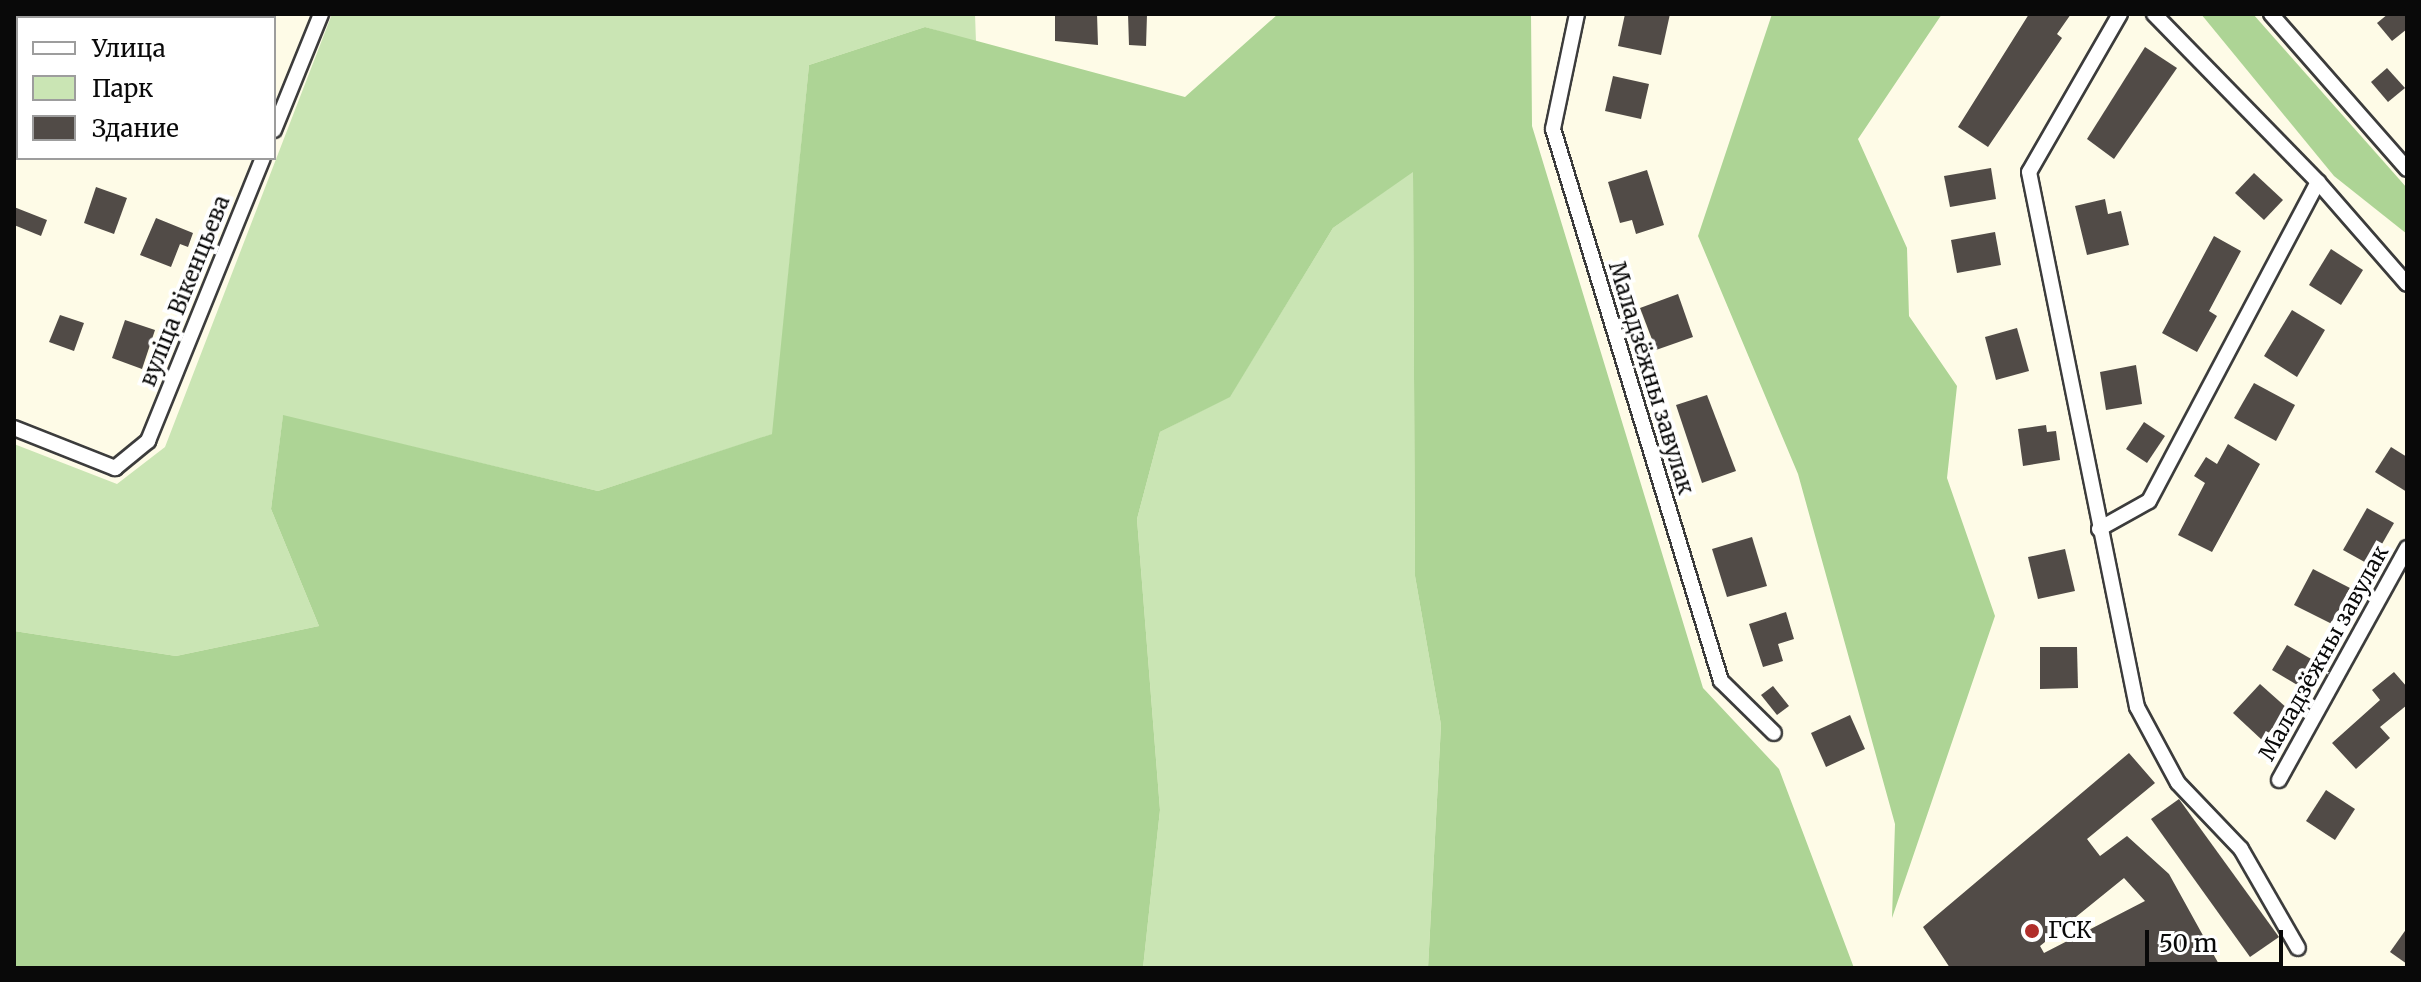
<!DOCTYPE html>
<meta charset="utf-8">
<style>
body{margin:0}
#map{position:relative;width:2421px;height:982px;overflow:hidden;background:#fefbe7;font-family:Merriweather,serif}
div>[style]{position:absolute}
.green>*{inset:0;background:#cae5b4}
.forest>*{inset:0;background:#add495}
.building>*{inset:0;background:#514b47}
.roads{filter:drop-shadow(2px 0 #3c3c3c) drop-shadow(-2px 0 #3c3c3c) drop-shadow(0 2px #3c3c3c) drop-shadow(0 -2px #3c3c3c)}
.street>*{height:14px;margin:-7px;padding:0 7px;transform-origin:7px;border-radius:7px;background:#fff}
.dots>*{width:22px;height:22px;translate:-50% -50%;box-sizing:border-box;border:4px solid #fff;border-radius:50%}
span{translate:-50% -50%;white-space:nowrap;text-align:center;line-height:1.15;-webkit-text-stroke:8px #fff;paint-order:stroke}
.street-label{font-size:22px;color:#090909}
.poi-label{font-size:22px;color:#090909}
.left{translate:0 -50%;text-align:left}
.frame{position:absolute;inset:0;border:16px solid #090909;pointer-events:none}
.legend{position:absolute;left:16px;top:16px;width:260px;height:144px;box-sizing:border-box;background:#fff;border:2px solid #9d9d9d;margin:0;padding:10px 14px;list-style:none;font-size:24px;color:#090909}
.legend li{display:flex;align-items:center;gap:16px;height:40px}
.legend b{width:40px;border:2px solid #9d9d9d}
.scale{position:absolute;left:2145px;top:930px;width:138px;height:36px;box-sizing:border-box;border:4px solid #090909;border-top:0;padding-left:10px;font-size:24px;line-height:28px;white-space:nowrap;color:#090909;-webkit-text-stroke:6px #fff;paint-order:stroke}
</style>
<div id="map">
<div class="green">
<i style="clip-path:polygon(332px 14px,975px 14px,976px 42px,925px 27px,809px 65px,773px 434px,598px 491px,283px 416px,271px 509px,319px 626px,176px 656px,14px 631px,14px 444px,117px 484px,165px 447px)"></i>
<i style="clip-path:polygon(1413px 171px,1415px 576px,1441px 725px,1428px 968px,1143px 968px,1160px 810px,1137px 519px,1160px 432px,1230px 396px,1333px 228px)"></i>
</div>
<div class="forest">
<i style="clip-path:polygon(1278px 14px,1531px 14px,1532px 126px,1703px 688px,1779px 769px,1854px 968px,1428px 968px,1441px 725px,1415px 576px,1413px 172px,1333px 228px,1230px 397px,1160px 432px,1137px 519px,1160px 810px,1143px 968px,14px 968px,14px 631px,176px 656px,319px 626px,271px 509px,283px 415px,598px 491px,772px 434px,809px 65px,925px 27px,1185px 97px)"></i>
<i style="clip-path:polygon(1772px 14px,1942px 14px,1858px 139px,1907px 248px,1909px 316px,1957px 386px,1947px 478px,1995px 616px,1892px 918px,1895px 824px,1798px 474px,1698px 236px)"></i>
<i style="clip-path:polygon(2201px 14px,2253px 14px,2407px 188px,2407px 234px,2334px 176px)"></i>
</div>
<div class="building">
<i style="clip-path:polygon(1055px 14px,1097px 14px,1098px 45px,1055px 41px)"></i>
<i style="clip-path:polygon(1128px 14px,1147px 14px,1146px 46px,1129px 45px)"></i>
<i style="clip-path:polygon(1625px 14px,1670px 14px,1661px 55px,1618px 46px)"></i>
<i style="clip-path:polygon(2029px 14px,2071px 14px,2057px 34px,2062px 38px,1988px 147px,1958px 127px)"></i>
<i style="clip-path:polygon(2388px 14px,2407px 14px,2407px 29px,2392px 41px,2377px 23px)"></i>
<i style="clip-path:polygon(2145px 47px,2177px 68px,2114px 159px,2087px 139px)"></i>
<i style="clip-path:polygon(2387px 68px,2405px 88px,2388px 102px,2371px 82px)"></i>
<i style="clip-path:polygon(1613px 76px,1649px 84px,1641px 119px,1605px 111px)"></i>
<i style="clip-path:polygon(1991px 168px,1996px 199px,1950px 207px,1944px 176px)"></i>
<i style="clip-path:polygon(1647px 170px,1664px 225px,1636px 234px,1632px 220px,1620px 223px,1608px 182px)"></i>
<i style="clip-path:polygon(2254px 173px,2283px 200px,2264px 220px,2235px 193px)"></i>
<i style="clip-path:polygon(96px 187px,127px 198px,114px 234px,84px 223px)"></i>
<i style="clip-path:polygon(2105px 199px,2108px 214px,2121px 211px,2129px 245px,2087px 255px,2075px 206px)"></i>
<i style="clip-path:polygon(14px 207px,47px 220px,41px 236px,14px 225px)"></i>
<i style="clip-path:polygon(156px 218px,193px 233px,188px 247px,180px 244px,171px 267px,140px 255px)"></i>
<i style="clip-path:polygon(1995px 232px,2001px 265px,1957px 273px,1951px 240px)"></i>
<i style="clip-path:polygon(2214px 236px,2241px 251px,2209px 311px,2217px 316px,2197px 352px,2162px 333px)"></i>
<i style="clip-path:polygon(2331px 249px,2363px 270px,2341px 305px,2309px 285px)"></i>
<i style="clip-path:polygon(1678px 294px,1693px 337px,1656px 350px,1640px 308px)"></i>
<i style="clip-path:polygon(2292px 310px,2325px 330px,2297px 377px,2264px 356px)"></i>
<i style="clip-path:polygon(60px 315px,84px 323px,74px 351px,49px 342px)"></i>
<i style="clip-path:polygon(125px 320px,155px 330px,142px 369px,112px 358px)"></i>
<i style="clip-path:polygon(2017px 328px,2029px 371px,1996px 380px,1985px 337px)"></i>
<i style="clip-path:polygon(2136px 365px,2142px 404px,2106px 410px,2100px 372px)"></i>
<i style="clip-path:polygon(2254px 383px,2295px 405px,2276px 441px,2234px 418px)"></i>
<i style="clip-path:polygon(1707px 395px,1736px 471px,1702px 483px,1676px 405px)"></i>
<i style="clip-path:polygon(2144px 422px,2165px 436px,2147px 463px,2126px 449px)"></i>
<i style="clip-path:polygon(2046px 425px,2047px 432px,2056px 431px,2060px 460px,2023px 466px,2018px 429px)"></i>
<i style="clip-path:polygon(2228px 444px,2260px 464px,2212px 552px,2178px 535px,2205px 483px,2194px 476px,2206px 457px,2217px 464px)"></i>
<i style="clip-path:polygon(2391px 447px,2407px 457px,2407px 492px,2375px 472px)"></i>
<i style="clip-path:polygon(2367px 508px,2394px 523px,2370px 565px,2343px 550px)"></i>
<i style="clip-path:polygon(1752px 537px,1767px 586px,1727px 597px,1712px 549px)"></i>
<i style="clip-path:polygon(2065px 549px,2075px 591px,2038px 599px,2028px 557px)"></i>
<i style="clip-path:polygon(2313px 569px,2350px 588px,2332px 624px,2294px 605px)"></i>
<i style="clip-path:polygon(1786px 612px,1794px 639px,1778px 644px,1783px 661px,1763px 667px,1749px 624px)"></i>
<i style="clip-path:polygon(2287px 645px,2313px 660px,2299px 686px,2272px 670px)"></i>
<i style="clip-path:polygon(2040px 647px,2077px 647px,2078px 688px,2040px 689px)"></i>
<i style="clip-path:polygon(2394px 672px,2407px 687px,2407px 705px,2380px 727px,2390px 738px,2356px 769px,2332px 743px,2380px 700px,2372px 690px)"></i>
<i style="clip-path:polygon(2260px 684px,2289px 710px,2262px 740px,2233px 713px)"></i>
<i style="clip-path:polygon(1773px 686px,1789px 706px,1777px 715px,1761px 695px)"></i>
<i style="clip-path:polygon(1850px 715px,1865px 749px,1826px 767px,1811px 733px)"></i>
<i style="clip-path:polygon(evenodd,2129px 753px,2155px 783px,2087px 839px,2100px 856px,2127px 836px,2169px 874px,2221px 968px,1950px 968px,1923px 927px,2129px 753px,2124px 878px,2145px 901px,2044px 953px,2040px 946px,2124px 878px)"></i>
<i style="clip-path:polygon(2326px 790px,2355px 809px,2335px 840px,2306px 821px)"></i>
<i style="clip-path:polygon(2179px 799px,2279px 937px,2250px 957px,2151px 819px)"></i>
<i style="clip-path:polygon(2407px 928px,2407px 964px,2390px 952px)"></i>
</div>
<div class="roads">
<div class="street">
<i style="left:1577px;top:14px;width:117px;rotate:101.8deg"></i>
<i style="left:1553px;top:129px;width:577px;rotate:73.07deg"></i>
<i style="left:1721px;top:681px;width:74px;rotate:44.5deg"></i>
<i style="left:2120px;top:14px;width:182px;rotate:119.9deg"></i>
<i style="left:2029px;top:172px;width:546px;rotate:78.59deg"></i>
<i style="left:2137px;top:707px;width:86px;rotate:61.7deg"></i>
<i style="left:2178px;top:783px;width:91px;rotate:46.3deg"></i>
<i style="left:2241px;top:849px;width:114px;rotate:60.1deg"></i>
<i style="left:2154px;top:14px;width:235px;rotate:45.7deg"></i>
<i style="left:2318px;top:182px;width:135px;rotate:48.9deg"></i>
<i style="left:2271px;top:14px;width:206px;rotate:48.7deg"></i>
<i style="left:274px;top:130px;width:125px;rotate:-67.9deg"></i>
<i style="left:14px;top:428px;width:109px;rotate:21.6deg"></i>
<i style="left:115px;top:468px;width:43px;rotate:-39.3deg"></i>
<i style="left:148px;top:441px;width:305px;rotate:-67.9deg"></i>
<i style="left:2099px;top:529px;width:57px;rotate:-29.2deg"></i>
<i style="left:2149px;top:501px;width:361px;rotate:-62.1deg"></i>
<i style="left:2279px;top:780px;width:265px;rotate:-61.1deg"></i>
</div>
</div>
<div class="dots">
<i style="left:2032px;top:931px;background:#b02e2b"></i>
</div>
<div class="street-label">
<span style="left:185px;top:291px;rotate:-68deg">вуліца Вікенцьева</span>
<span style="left:1651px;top:378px;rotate:73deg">Маладзёжны завулак</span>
<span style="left:2324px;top:653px;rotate:-61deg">Маладзёжны завулак</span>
</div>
<div class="poi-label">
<span class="left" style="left:2048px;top:931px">ГСК</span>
</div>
<div class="frame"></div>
<ul class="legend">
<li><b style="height:10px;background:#fff"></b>Улица</li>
<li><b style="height:22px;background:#cae5b4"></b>Парк</li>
<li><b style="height:22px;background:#514b47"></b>Здание</li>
</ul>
<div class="scale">50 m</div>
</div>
